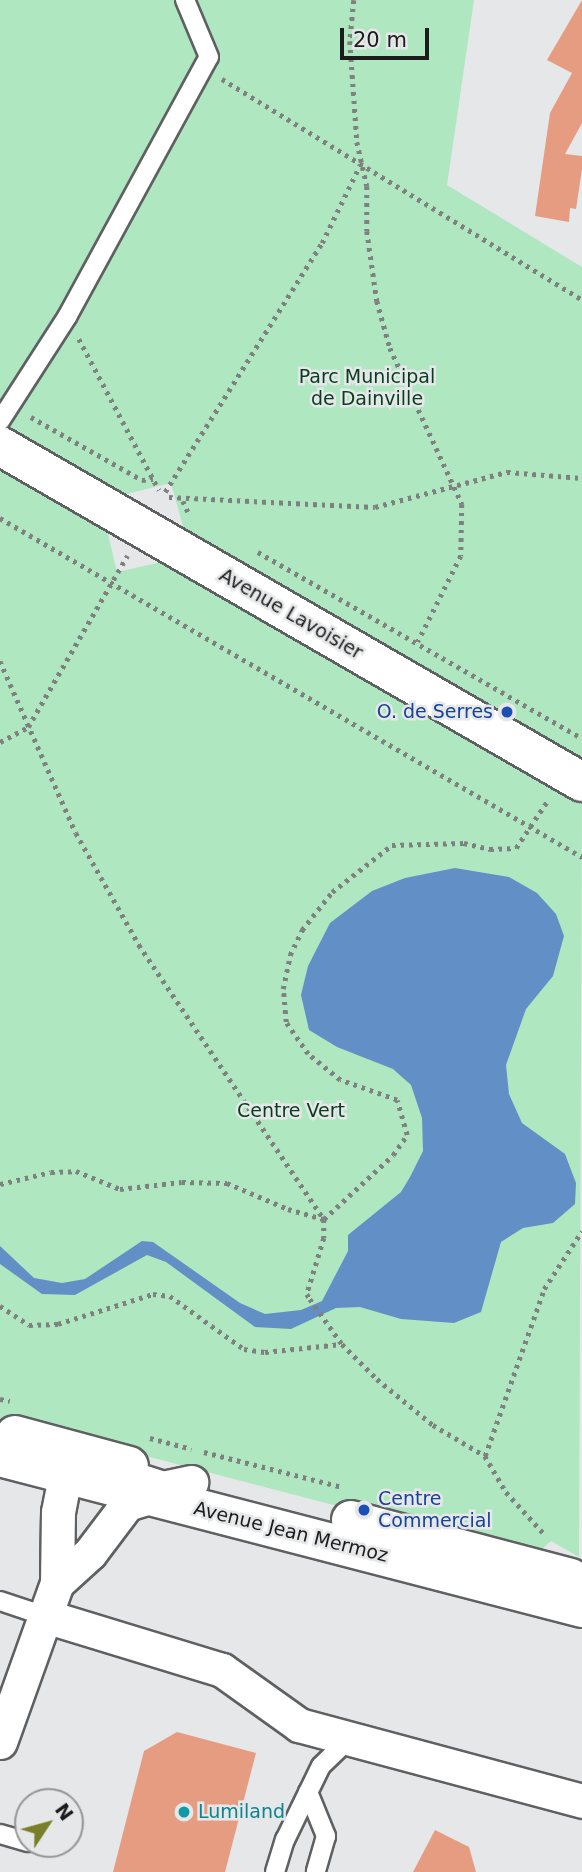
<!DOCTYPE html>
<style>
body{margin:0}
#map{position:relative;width:582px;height:1872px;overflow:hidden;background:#e6e7e8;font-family:"DejaVu Sans",sans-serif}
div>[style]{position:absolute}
.green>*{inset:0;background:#afe7c0}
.water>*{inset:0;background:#6290c6}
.building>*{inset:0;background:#e59c80}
.path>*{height:4.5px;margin-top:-2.25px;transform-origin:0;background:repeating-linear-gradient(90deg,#7f8080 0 3.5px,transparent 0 8.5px)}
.roads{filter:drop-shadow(2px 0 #5f6061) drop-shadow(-2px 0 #5f6061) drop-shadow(0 2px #5f6061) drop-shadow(0 -2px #5f6061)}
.service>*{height:18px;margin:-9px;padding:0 9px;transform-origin:9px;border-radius:9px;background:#fff}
.minor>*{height:33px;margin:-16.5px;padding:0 16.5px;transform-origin:16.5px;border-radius:16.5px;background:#fff}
.secondary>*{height:38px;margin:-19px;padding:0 19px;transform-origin:19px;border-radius:19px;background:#fff}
.dots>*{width:19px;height:19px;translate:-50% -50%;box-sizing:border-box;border:4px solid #e6e7e8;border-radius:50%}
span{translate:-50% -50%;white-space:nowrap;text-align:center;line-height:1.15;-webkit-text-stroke:5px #e6e7e8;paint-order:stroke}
.park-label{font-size:19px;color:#063d1f}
.street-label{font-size:19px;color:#1c1c1c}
.transit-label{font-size:19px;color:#164399}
.right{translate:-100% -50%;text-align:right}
.left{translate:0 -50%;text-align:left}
.culture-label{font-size:19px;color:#0d838f}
.north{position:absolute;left:14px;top:1788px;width:70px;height:70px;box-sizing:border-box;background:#e6e7e8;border:2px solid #959696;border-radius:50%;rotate:54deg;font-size:19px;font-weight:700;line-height:28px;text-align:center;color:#1c1c1c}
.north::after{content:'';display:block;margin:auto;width:24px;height:32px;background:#7b7e28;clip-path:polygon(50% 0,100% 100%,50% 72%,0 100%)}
.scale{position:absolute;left:340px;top:28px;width:89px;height:32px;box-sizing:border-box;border:4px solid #1c1c1c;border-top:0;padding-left:9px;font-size:21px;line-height:24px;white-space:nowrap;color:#1c1c1c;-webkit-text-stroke:5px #e6e7e8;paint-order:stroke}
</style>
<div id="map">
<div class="green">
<i style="clip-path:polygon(0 0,474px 0,447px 185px,582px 267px,582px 760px,184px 530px,171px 483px,123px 495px,0 421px)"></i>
<i style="clip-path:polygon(0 464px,105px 522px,117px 572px,171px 560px,582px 803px,579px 1557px,551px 1541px,535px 1555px,418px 1529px,396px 1511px,353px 1499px,345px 1508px,0 1418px)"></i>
</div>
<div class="water">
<i style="clip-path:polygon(455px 868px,509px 877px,537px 893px,556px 914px,564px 936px,553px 976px,526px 1009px,506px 1065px,509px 1094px,522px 1123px,565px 1154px,576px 1183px,575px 1204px,553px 1223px,523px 1228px,501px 1242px,481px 1312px,454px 1323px,401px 1319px,360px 1307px,336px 1308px,291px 1329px,255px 1327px,166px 1262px,147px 1255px,75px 1295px,42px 1294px,0 1264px,0 1246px,34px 1278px,62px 1283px,85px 1279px,142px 1241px,153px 1242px,240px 1303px,265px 1314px,301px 1310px,322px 1301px,348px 1251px,348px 1235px,401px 1192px,410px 1177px,423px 1151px,422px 1118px,411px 1085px,393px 1069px,337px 1047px,309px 1030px,301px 995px,308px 966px,330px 923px,372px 891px,405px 878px)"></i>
</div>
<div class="building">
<i style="clip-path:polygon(582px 0,582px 123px,565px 154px,582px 156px,582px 169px,576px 209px,570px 208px,569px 222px,535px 216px,550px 113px,572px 73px,547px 60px)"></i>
<i style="clip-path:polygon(177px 1732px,256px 1753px,225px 1872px,113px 1872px,144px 1751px)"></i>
<i style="clip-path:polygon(435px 1830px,469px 1847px,476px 1872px,413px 1872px)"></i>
</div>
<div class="path">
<i style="left:354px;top:0;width:41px;rotate:95.6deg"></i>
<i style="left:350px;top:41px;width:101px;rotate:86deg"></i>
<i style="left:357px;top:142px;width:45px;rotate:77.2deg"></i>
<i style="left:367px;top:186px;width:45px;rotate:90deg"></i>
<i style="left:367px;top:231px;width:71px;rotate:81.9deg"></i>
<i style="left:377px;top:301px;width:49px;rotate:74.5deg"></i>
<i style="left:390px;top:348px;width:172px;rotate:65.2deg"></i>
<i style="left:462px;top:504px;width:52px;rotate:91.1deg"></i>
<i style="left:461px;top:556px;width:96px;rotate:116.6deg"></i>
<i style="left:222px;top:79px;width:422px;rotate:31.5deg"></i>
<i style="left:79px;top:339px;width:171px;rotate:62.1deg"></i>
<i style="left:31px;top:417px;width:128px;rotate:29.6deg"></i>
<i style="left:142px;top:480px;width:11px;rotate:-5deg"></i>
<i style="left:165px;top:492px;width:294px;rotate:-57.8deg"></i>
<i style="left:322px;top:243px;width:87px;rotate:-64deg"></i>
<i style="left:169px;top:497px;width:206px;rotate:2.8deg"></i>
<i style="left:375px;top:507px;width:137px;rotate:-14.9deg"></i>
<i style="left:507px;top:472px;width:75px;rotate:4.6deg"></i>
<i style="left:183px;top:501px;width:14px;rotate:65deg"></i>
<i style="left:0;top:518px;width:674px;rotate:30.22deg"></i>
<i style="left:258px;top:552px;width:374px;rotate:29.9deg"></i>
<i style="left:0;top:661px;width:188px;rotate:66.2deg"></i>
<i style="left:76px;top:833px;width:129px;rotate:60.6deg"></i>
<i style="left:139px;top:945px;width:331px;rotate:56deg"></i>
<i style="left:324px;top:1219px;width:19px;rotate:90deg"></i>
<i style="left:324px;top:1238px;width:59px;rotate:106.9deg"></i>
<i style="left:307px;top:1294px;width:6px;rotate:59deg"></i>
<i style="left:310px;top:1299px;width:55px;rotate:54.6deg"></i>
<i style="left:342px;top:1344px;width:49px;rotate:45deg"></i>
<i style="left:377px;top:1379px;width:72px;rotate:39.4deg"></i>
<i style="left:433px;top:1425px;width:61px;rotate:30.8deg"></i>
<i style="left:485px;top:1456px;width:42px;rotate:59.7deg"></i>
<i style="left:506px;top:1492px;width:59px;rotate:47.7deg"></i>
<i style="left:0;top:742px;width:32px;rotate:-28deg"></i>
<i style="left:28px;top:727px;width:198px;rotate:-59.9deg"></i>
<i style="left:0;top:1184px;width:52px;rotate:-13.2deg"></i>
<i style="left:51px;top:1172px;width:25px;rotate:-2deg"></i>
<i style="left:76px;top:1171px;width:48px;rotate:22.2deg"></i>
<i style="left:120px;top:1189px;width:62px;rotate:-6.4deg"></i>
<i style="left:182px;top:1182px;width:45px;rotate:1.3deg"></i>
<i style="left:227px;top:1183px;width:66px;rotate:23.1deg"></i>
<i style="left:288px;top:1209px;width:37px;rotate:16deg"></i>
<i style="left:324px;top:1219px;width:94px;rotate:-42.8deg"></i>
<i style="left:393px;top:1155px;width:24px;rotate:-55deg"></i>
<i style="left:407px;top:1135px;width:36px;rotate:-106deg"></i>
<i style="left:397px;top:1100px;width:60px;rotate:-160.7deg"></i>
<i style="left:340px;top:1080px;width:41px;rotate:-140.9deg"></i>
<i style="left:308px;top:1054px;width:39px;rotate:-125deg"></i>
<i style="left:286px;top:1022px;width:33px;rotate:-95deg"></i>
<i style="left:283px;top:989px;width:35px;rotate:-78deg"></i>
<i style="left:290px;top:955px;width:28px;rotate:-64deg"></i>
<i style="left:302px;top:930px;width:48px;rotate:-51.7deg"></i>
<i style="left:332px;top:892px;width:76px;rotate:-38.1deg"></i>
<i style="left:392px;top:845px;width:72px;rotate:-1.6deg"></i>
<i style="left:464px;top:843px;width:27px;rotate:13deg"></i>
<i style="left:490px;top:849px;width:26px;rotate:-2deg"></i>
<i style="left:516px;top:848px;width:58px;rotate:-56.3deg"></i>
<i style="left:0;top:1306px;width:35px;rotate:33deg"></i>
<i style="left:29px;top:1325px;width:29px;rotate:-2deg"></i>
<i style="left:58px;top:1324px;width:100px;rotate:-17.5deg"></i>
<i style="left:153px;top:1294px;width:17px;rotate:7deg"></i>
<i style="left:170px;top:1296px;width:91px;rotate:35.6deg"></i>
<i style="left:244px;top:1349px;width:21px;rotate:8deg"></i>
<i style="left:265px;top:1352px;width:77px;rotate:-5.9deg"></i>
<i style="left:0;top:1399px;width:10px;rotate:11deg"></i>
<i style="left:150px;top:1438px;width:43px;rotate:14.7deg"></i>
<i style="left:204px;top:1452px;width:142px;rotate:14.2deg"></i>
<i style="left:485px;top:1456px;width:177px;rotate:-70.5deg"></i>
<i style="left:544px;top:1289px;width:69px;rotate:-56.8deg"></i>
</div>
<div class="roads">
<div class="service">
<i style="left:0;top:421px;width:124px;rotate:-57.2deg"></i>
<i style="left:67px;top:317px;width:296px;rotate:-61.4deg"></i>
<i style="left:209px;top:57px;width:62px;rotate:-112.8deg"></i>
<i style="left:0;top:1601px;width:47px;rotate:18.4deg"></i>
<i style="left:308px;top:1792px;width:48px;rotate:67.8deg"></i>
<i style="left:326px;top:1836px;width:37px;rotate:106deg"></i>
<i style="left:0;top:1834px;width:29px;rotate:16deg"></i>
<i style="left:275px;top:1872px;width:34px;rotate:-73deg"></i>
<i style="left:285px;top:1840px;width:82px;rotate:-64.1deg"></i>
<i style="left:321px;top:1766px;width:36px;rotate:-44deg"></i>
</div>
<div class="minor">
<i style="left:138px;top:1480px;width:26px;rotate:18deg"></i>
<i style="left:163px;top:1488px;width:29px;rotate:-12deg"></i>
<i style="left:57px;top:1583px;width:45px;rotate:-42.3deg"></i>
<i style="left:90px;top:1553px;width:61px;rotate:-52.9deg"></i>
<i style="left:127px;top:1504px;width:24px;rotate:-17deg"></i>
<i style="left:45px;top:1616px;width:185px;rotate:17deg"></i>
<i style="left:222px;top:1670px;width:95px;rotate:35.5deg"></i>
<i style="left:299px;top:1725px;width:293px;rotate:15deg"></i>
<i style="left:0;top:1742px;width:169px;rotate:-70.3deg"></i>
<i style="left:57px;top:1583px;width:71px;rotate:-89.2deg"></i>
<i style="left:58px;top:1512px;width:36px;rotate:-79deg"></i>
<i style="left:65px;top:1477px;width:14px;rotate:-54deg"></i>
<i style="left:73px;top:1466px;width:16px;rotate:11deg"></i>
</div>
<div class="secondary">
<i style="left:0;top:446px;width:672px;rotate:30deg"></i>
<i style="left:15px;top:1435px;width:118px;rotate:15.2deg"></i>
<i style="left:0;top:1457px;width:601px;rotate:14.54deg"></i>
<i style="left:351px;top:1520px;width:227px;rotate:14.8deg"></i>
</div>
</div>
<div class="dots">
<i style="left:507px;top:712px;background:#1a4fb4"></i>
<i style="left:364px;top:1510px;background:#1a4fb4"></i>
<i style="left:184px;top:1812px;background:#0f9aa8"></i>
</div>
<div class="park-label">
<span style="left:367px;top:388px">Parc Municipal<br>de Dainville</span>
<span style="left:291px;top:1111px">Centre Vert</span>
</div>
<div class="street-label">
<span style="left:291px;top:614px;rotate:30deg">Avenue Lavoisier</span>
<span style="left:291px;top:1532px;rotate:14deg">Avenue Jean Mermoz</span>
</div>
<div class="transit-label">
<span class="right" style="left:493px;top:712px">O. de Serres</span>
<span class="left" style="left:378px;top:1510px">Centre<br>Commercial</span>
</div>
<div class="culture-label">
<span class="left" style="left:198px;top:1812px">Lumiland</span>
</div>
<div class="north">N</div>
<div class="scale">20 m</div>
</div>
